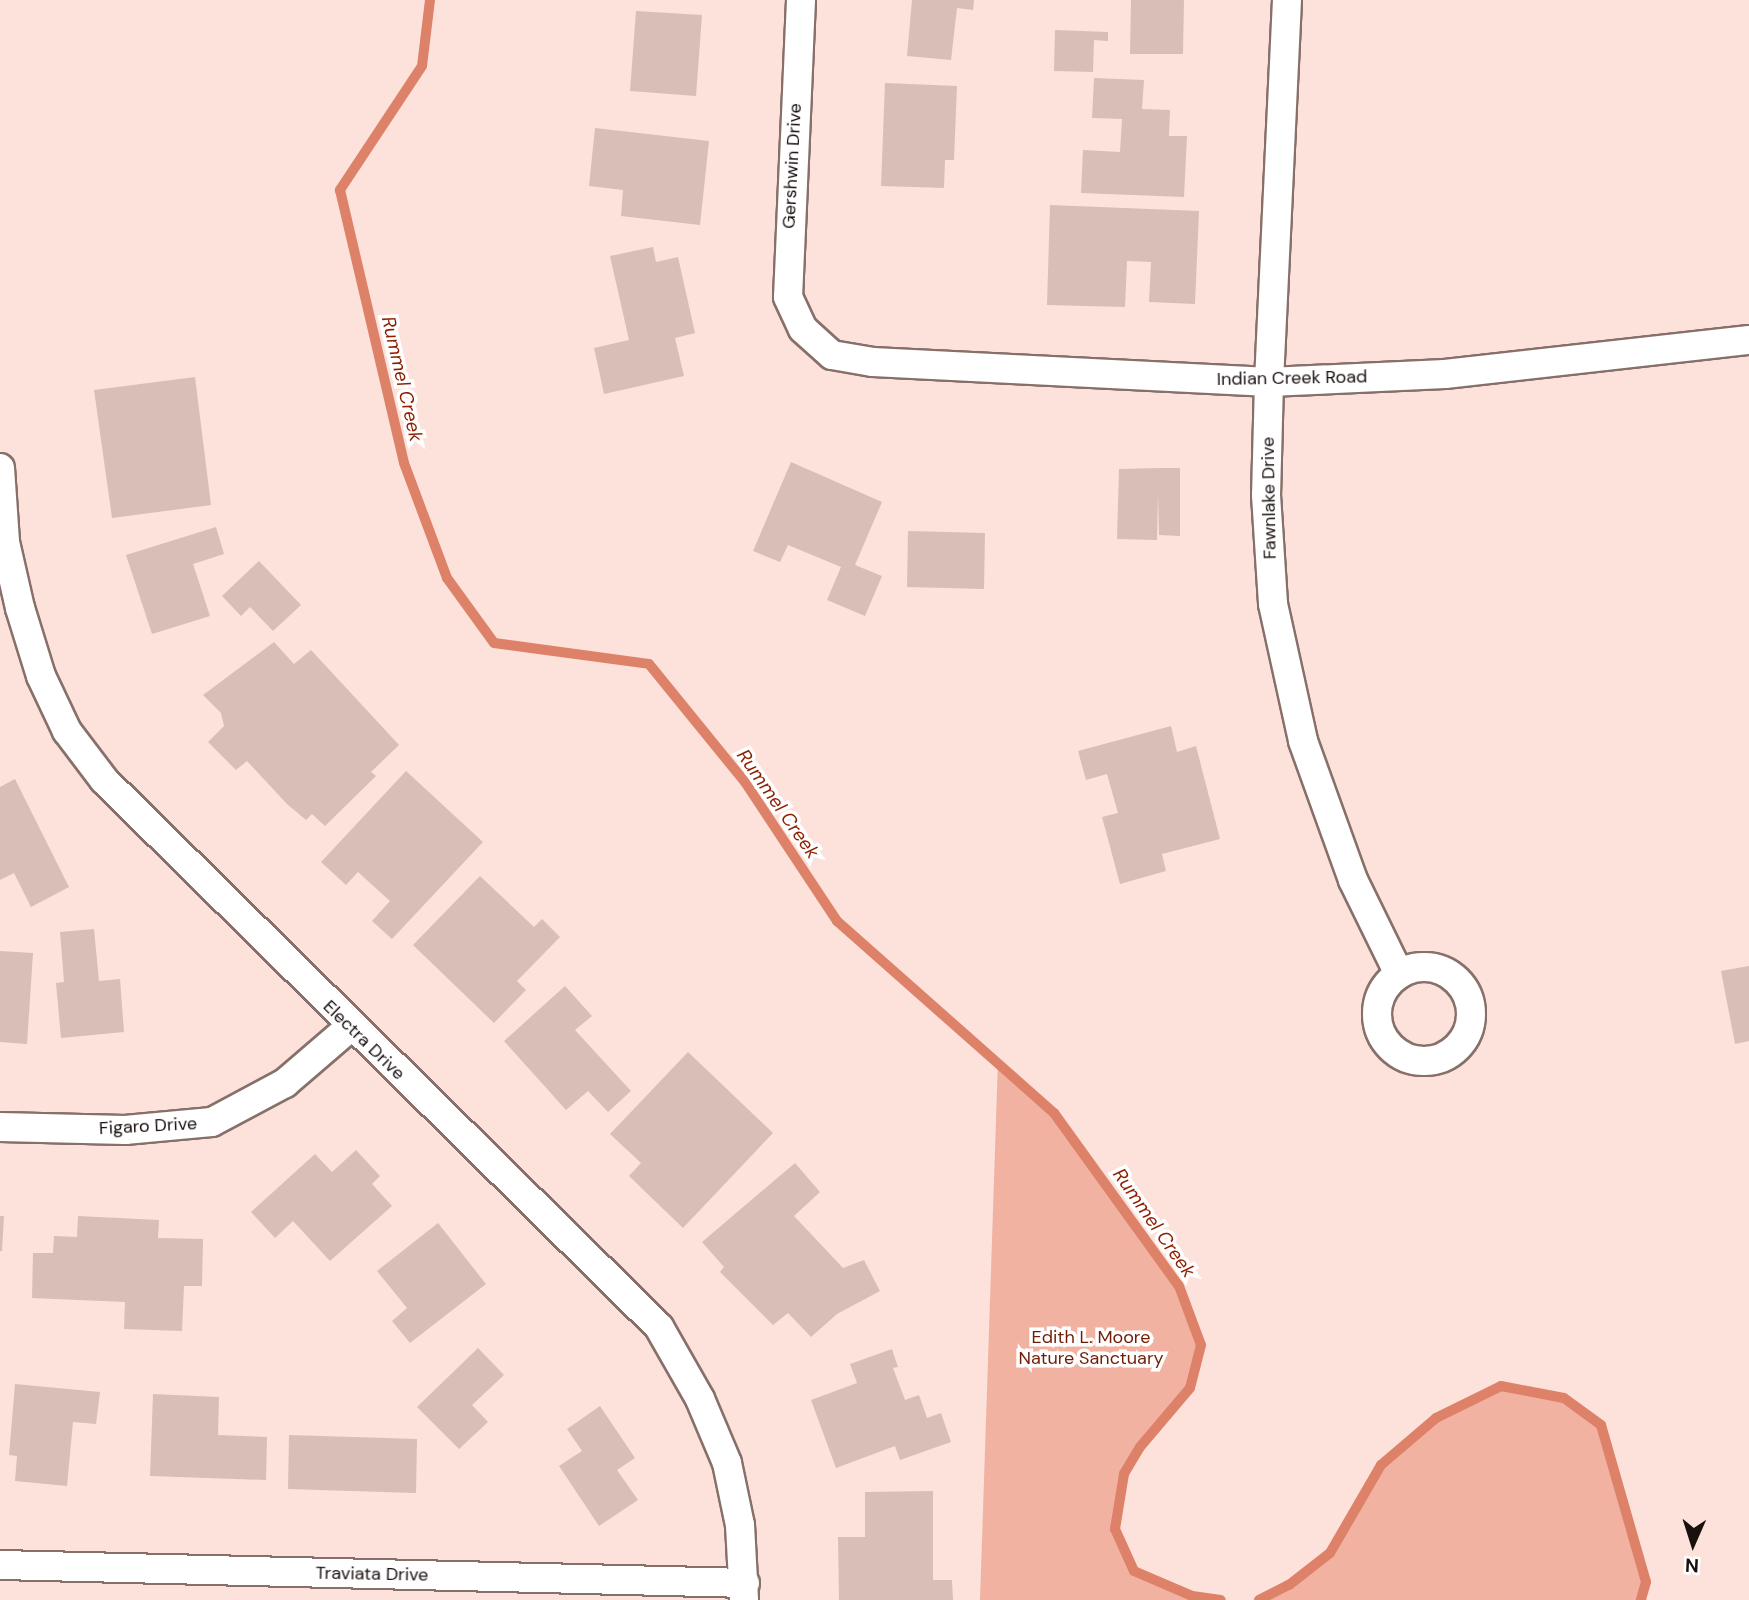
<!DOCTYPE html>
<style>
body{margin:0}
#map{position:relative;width:1749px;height:1600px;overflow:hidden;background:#fce2db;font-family:"DM Sans",sans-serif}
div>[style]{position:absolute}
.green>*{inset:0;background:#f2b2a1}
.stream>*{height:10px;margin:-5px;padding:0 5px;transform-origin:5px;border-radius:5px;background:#de8169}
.building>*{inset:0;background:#d7beb7}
.roads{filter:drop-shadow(2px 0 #87706a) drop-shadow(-2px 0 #87706a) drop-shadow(0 2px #87706a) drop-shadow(0 -2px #87706a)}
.street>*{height:28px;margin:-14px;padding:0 14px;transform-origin:14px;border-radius:14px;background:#fff}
.street>.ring{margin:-14px;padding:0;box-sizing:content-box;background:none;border:28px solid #fff;border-radius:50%}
span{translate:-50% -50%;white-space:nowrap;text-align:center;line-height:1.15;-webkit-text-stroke:7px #fff;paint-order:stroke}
.street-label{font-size:18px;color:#1a110f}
.park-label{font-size:18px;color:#701d06}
.water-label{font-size:19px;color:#8d1f00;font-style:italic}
.north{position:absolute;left:1658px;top:1509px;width:70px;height:70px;-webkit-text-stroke:5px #fff;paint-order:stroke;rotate:183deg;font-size:19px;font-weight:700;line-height:28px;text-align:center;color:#1a110f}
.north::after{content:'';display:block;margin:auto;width:24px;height:32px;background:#1a110f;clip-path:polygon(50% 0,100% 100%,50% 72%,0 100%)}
</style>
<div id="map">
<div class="green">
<i style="clip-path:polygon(998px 1060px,1054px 1113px,1179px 1287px,1201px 1345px,1190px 1388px,1140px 1447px,1124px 1474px,1116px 1529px,1134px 1572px,1192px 1596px,1221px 1600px,980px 1600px)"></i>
<i style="clip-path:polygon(1501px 1386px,1564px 1398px,1601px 1425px,1646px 1582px,1641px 1600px,1259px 1600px,1289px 1585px,1330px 1553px,1381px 1465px,1436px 1418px)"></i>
</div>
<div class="stream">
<i style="left:430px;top:0;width:66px;rotate:96.9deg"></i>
<i style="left:422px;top:66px;width:149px;rotate:123.5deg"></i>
<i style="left:340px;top:190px;width:280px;rotate:76.8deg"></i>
<i style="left:404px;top:463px;width:123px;rotate:69.5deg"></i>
<i style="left:447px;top:578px;width:80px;rotate:54.1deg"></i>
<i style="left:494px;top:643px;width:156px;rotate:7.7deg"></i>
<i style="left:649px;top:664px;width:152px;rotate:50.9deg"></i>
<i style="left:745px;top:782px;width:167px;rotate:56.5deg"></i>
<i style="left:837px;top:921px;width:290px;rotate:41.5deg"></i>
<i style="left:1054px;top:1113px;width:213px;rotate:54.2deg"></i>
<i style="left:1179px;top:1286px;width:63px;rotate:69.6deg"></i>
<i style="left:1201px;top:1345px;width:44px;rotate:104.3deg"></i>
<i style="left:1190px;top:1388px;width:77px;rotate:130.3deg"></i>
<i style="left:1140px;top:1447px;width:31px;rotate:121deg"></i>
<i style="left:1124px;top:1474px;width:56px;rotate:99.3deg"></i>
<i style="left:1115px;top:1529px;width:46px;rotate:65.7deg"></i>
<i style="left:1134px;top:1571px;width:63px;rotate:23.3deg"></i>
<i style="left:1192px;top:1596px;width:29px;rotate:8deg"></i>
<i style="left:1259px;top:1600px;width:34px;rotate:-27deg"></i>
<i style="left:1289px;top:1585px;width:52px;rotate:-38deg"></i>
<i style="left:1330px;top:1553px;width:102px;rotate:-59.9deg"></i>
<i style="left:1381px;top:1465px;width:72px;rotate:-40.5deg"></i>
<i style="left:1436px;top:1418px;width:72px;rotate:-26.2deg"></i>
<i style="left:1501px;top:1386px;width:64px;rotate:10.8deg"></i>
<i style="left:1564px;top:1398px;width:46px;rotate:36.1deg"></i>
<i style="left:1601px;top:1425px;width:163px;rotate:74deg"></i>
<i style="left:1646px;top:1582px;width:19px;rotate:106deg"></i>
</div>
<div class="building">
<i style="clip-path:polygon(912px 0,974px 0,973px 10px,957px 8px,951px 60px,907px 56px)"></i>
<i style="clip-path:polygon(1131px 0,1184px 0,1183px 54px,1130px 54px)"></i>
<i style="clip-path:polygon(636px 11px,702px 15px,696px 96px,630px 91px)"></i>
<i style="clip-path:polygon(1055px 30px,1108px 32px,1108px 41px,1094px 40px,1093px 72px,1054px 71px)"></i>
<i style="clip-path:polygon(1094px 78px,1144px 80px,1142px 109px,1170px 110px,1169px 136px,1187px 136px,1184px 197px,1081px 193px,1083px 150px,1120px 152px,1122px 119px,1092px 118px)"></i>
<i style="clip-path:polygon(885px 83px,957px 86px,954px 160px,945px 160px,944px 188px,881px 186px)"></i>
<i style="clip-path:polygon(595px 128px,709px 141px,700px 225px,621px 216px,623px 190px,589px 186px)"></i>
<i style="clip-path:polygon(1050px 205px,1199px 211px,1195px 304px,1149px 302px,1151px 262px,1127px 261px,1125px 307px,1047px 305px)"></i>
<i style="clip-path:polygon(653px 247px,656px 262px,678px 257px,695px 333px,675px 338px,684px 376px,604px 394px,594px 348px,629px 340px,610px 256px)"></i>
<i style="clip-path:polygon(195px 377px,211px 505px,112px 518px,94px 390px)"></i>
<i style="clip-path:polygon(791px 462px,882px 502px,855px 565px,882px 576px,865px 616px,827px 600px,841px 567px,788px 545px,780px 562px,753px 551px)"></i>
<i style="clip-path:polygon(1160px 468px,1180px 468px,1180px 536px,1159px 535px,1158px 493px,1157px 540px,1117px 539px,1119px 469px)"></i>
<i style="clip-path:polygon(216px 527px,224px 554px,193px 564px,210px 616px,152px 634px,126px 555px)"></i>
<i style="clip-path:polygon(908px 531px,985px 533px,984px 589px,907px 587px)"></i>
<i style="clip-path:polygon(259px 561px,301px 605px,273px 631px,250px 607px,241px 616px,222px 596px)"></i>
<i style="clip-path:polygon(274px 642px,294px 664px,311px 650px,399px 745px,371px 772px,376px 776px,325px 826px,312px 814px,306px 820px,287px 804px,247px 761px,236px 770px,208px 742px,224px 726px,221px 713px,203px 695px)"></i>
<i style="clip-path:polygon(1171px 726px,1177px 752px,1196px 746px,1220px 839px,1162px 854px,1166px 871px,1120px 884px,1102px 817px,1118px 813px,1107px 774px,1086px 780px,1078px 751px)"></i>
<i style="clip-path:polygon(406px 771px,483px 842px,392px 939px,372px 921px,390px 901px,358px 872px,346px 885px,321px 862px)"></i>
<i style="clip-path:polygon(15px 779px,69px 887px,31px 907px,14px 873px,0 880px,0 787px)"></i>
<i style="clip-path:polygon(480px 876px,534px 927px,542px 919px,560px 937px,517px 981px,526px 990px,494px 1023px,413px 945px)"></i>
<i style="clip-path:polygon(94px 929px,99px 981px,120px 979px,124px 1032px,61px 1038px,56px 983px,64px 982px,60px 932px)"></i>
<i style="clip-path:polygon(0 951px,33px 953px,27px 1044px,0 1042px)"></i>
<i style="clip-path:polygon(1749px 966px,1749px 1041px,1735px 1044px,1721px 971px)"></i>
<i style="clip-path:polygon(565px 986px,592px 1016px,575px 1030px,631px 1091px,608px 1112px,588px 1091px,566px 1110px,504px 1041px)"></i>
<i style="clip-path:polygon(688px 1052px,773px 1133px,683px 1228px,629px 1176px,641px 1163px,610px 1134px)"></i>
<i style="clip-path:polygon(356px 1150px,380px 1176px,372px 1184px,392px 1206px,330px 1261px,293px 1221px,275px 1238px,251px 1212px,315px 1154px,332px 1172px)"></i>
<i style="clip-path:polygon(795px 1163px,820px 1192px,794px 1216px,843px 1268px,864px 1260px,880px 1291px,837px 1314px,811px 1337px,788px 1313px,773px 1325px,720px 1272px,724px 1267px,702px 1242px)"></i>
<i style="clip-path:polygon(0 1216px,4px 1216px,2px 1251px,0 1251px)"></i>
<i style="clip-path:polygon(78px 1216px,159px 1220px,158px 1238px,203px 1239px,202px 1286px,184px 1286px,182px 1331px,124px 1329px,125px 1302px,32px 1298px,33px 1253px,53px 1253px,54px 1236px,77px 1237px)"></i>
<i style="clip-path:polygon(438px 1223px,486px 1284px,410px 1343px,392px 1321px,407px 1308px,377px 1271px)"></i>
<i style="clip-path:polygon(478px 1348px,504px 1375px,472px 1405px,488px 1422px,459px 1449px,417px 1407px)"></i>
<i style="clip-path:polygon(892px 1349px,898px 1367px,893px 1368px,905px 1400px,919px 1395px,927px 1418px,941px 1413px,951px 1442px,900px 1460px,895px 1446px,836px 1468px,811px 1400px,857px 1383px,850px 1364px)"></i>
<i style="clip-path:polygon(15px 1384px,100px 1392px,96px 1424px,73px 1422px,67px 1486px,15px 1481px,17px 1456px,9px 1455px)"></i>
<i style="clip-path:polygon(153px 1394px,219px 1397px,218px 1435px,267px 1437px,266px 1480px,150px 1476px)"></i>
<i style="clip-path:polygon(600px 1406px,635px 1458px,617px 1470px,638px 1500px,599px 1526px,559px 1466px,582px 1451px,567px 1429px)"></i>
<i style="clip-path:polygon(289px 1435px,417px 1439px,416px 1493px,288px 1489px)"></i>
<i style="clip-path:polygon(933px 1491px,933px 1580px,952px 1580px,953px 1600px,839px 1600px,838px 1537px,865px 1537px,865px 1492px)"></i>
</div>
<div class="roads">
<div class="street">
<i style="left:801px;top:0;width:297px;rotate:92.5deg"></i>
<i style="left:788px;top:297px;width:35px;rotate:65deg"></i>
<i style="left:803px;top:329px;width:39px;rotate:42deg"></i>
<i style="left:832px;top:355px;width:42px;rotate:9.7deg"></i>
<i style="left:873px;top:362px;width:397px;rotate:2.9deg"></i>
<i style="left:1269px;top:382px;width:176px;rotate:-2.6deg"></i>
<i style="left:1445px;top:374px;width:306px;rotate:-6.4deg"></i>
<i style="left:1287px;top:0;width:382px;rotate:92.7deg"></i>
<i style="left:1269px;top:382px;width:113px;rotate:91.5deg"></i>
<i style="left:1266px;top:495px;width:109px;rotate:86.3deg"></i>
<i style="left:1273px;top:604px;width:140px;rotate:77.6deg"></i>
<i style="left:1303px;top:741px;width:148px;rotate:70.2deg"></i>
<i style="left:1353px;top:880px;width:105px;rotate:63.9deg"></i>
<i style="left:0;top:468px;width:74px;rotate:86.1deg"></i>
<i style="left:5px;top:542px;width:68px;rotate:77.2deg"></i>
<i style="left:20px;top:608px;width:71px;rotate:72.8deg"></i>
<i style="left:41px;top:676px;width:61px;rotate:64.7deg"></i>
<i style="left:67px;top:731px;width:61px;rotate:52.9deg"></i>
<i style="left:104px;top:780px;width:779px;rotate:44.58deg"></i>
<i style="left:659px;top:1327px;width:83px;rotate:60.3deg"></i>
<i style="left:700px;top:1399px;width:69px;rotate:67.1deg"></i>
<i style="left:727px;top:1463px;width:63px;rotate:78.2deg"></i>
<i style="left:740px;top:1525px;width:75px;rotate:86.9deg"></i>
<i class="ring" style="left:1377px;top:967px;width:66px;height:66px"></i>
<i style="left:0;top:1127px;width:125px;rotate:1.4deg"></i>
<i style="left:125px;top:1130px;width:87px;rotate:-5.3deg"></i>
<i style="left:212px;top:1122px;width:83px;rotate:-28.1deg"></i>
<i style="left:285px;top:1083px;width:86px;rotate:-40.7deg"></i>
<i style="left:0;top:1565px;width:745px;rotate:1.38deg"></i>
</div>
</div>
<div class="street-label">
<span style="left:792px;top:166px;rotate:-87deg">Gershwin Drive</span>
<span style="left:1292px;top:378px;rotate:-1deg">Indian Creek Road</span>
<span style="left:1269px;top:498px;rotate:-91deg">Fawnlake Drive</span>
<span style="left:364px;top:1040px;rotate:44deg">Electra Drive</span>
<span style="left:148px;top:1126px;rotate:-3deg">Figaro Drive</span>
<span style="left:372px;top:1574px;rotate:1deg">Traviata Drive</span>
</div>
<div class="park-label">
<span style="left:1091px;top:1348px">Edith L. Moore<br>Nature Sanctuary</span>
</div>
<div class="water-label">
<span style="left:402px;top:379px;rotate:77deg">Rummel Creek</span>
<span style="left:778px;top:804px;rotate:55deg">Rummel Creek</span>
<span style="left:1154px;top:1223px;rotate:55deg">Rummel Creek</span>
</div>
<div class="north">N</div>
</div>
